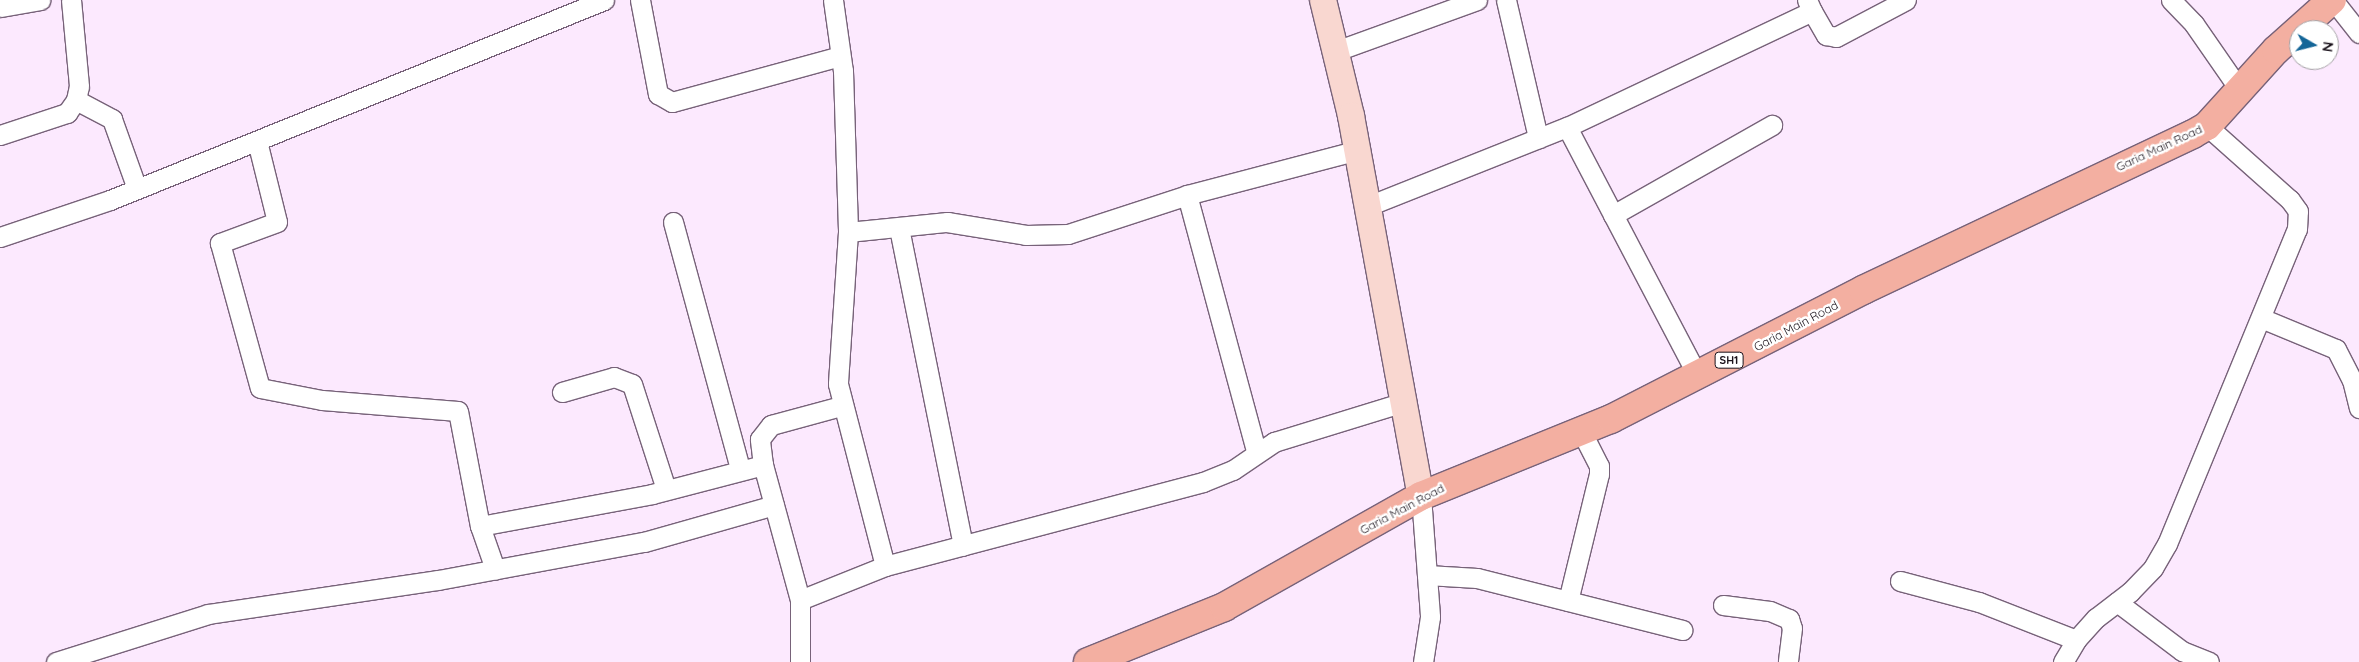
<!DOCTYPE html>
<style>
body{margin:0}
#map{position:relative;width:2359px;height:662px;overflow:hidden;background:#fce9fe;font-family:Quicksand,sans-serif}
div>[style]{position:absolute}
.roads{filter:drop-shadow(1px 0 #776279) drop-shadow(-1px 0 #776279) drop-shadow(0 1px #776279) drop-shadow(0 -1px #776279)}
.street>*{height:19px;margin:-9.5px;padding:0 9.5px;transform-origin:9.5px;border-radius:9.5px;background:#fff}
.secondary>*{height:26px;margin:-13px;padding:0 13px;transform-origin:13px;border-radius:13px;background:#f9d7d0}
.primary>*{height:28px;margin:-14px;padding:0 14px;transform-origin:14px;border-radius:14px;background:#f3afa1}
span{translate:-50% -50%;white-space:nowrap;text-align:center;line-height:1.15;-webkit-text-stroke:5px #fff;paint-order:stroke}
.shield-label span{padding:1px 4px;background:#fff;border:1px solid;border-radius:4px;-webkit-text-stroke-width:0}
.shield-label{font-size:11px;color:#1a121b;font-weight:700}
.street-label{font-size:12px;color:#1a121b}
.north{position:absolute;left:2289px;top:20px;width:50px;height:50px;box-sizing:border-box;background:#fff;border:1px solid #a3a0a4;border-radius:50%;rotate:98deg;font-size:14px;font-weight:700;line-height:20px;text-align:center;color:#1a121b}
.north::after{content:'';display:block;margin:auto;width:18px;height:22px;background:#146698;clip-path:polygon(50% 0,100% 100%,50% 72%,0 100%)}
</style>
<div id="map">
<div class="roads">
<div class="street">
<i style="left:640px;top:0;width:96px;rotate:79.2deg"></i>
<i style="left:658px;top:94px;width:16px;rotate:30deg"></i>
<i style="left:672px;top:102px;width:174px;rotate:-15.3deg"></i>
<i style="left:833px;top:0;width:72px;rotate:82deg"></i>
<i style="left:843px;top:71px;width:161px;rotate:88.2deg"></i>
<i style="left:848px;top:232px;width:152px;rotate:93.8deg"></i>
<i style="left:838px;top:384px;width:188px;rotate:75.5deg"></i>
<i style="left:1506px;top:0;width:142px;rotate:76.9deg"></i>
<i style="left:2171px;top:0;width:33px;rotate:46deg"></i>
<i style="left:2194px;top:24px;width:79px;rotate:55.3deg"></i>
<i style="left:2333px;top:0;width:42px;rotate:51.8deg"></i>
<i style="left:0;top:7px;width:41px;rotate:-9.9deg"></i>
<i style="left:1812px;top:11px;width:28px;rotate:60deg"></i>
<i style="left:1826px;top:35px;width:10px;rotate:11deg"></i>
<i style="left:1836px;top:37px;width:79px;rotate:-27.9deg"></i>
<i style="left:1336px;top:51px;width:150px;rotate:-19.9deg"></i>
<i style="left:76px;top:100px;width:41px;rotate:27.8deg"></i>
<i style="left:112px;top:119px;width:74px;rotate:70.3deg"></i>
<i style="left:1567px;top:127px;width:280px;rotate:62.3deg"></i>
<i style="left:0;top:135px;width:71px;rotate:-18.2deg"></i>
<i style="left:67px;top:113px;width:16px;rotate:-55deg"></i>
<i style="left:76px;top:100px;width:14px;rotate:-78deg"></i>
<i style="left:79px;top:86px;width:86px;rotate:-95.3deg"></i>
<i style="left:257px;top:141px;width:83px;rotate:76.1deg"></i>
<i style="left:277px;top:222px;width:61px;rotate:159.8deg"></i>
<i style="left:220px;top:243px;width:150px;rotate:74.6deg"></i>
<i style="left:260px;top:388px;width:63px;rotate:11deg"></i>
<i style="left:322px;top:400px;width:136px;rotate:4.6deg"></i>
<i style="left:458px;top:411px;width:117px;rotate:79.2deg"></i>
<i style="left:480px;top:526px;width:46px;rotate:70.8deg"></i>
<i style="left:1187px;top:195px;width:265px;rotate:74.9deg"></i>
<i style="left:1368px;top:206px;width:214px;rotate:-21.7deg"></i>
<i style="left:1567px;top:127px;width:271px;rotate:-25.3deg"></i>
<i style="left:1812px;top:11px;width:12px;rotate:-114deg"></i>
<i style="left:1613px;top:215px;width:183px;rotate:-29.5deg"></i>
<i style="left:673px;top:222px;width:256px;rotate:74.8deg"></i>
<i style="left:899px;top:228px;width:324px;rotate:78.6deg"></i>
<i style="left:848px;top:232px;width:100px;rotate:-5.8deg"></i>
<i style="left:947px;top:222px;width:80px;rotate:9.3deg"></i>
<i style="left:1026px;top:235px;width:42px;rotate:-1.4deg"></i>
<i style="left:1068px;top:234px;width:125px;rotate:-18.1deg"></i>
<i style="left:1187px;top:195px;width:177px;rotate:-14.7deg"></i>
<i style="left:0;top:237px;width:116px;rotate:-18.6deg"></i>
<i style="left:110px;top:200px;width:533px;rotate:-22.04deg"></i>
<i style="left:2261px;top:318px;width:81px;rotate:22.5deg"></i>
<i style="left:2336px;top:349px;width:35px;rotate:63deg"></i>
<i style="left:2352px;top:380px;width:29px;rotate:76deg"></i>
<i style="left:562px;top:392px;width:54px;rotate:-16.1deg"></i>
<i style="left:614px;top:377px;width:19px;rotate:21deg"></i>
<i style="left:632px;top:384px;width:110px;rotate:72.1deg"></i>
<i style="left:1421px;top:496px;width:121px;rotate:85.7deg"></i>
<i style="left:1430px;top:617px;width:46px;rotate:98.8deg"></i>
<i style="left:480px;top:526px;width:175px;rotate:-10.5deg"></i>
<i style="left:652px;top:494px;width:115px;rotate:-14.6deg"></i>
<i style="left:1427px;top:575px;width:50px;rotate:3.4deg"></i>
<i style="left:1477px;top:578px;width:212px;rotate:14.2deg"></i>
<i style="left:1900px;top:581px;width:82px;rotate:14.9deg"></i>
<i style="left:1979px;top:602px;width:104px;rotate:21.4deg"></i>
<i style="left:800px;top:600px;width:92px;rotate:-21.8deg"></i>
<i style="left:885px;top:566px;width:329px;rotate:-14.8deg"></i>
<i style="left:1203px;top:482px;width:32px;rotate:-22deg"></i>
<i style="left:1233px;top:470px;width:50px;rotate:-34.3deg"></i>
<i style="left:1274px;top:442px;width:136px;rotate:-17.1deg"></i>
<i style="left:1568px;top:601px;width:131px;rotate:-76.3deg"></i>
<i style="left:1599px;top:474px;width:8px;rotate:-90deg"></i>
<i style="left:1599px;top:466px;width:38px;rotate:-117deg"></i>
<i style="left:2117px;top:602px;width:81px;rotate:37deg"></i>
<i style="left:2182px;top:651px;width:29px;rotate:22deg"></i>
<i style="left:1723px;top:605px;width:47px;rotate:7.3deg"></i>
<i style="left:1770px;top:611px;width:21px;rotate:23deg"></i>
<i style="left:1789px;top:619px;width:9px;rotate:72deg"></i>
<i style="left:1792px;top:628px;width:34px;rotate:97deg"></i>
<i style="left:56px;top:662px;width:159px;rotate:-17.5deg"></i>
<i style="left:208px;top:614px;width:232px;rotate:-8.4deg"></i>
<i style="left:438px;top:580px;width:209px;rotate:-10.5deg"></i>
<i style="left:644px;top:542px;width:135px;rotate:-15.9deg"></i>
<i style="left:800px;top:662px;width:62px;rotate:-90deg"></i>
<i style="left:800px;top:600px;width:140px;rotate:-105.3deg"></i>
<i style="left:763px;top:465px;width:26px;rotate:-97deg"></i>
<i style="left:760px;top:439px;width:18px;rotate:-52deg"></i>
<i style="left:771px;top:425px;width:73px;rotate:-15.2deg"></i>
<i style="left:2063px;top:662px;width:26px;rotate:-59deg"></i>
<i style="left:2076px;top:640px;width:30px;rotate:-48deg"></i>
<i style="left:2096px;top:618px;width:43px;rotate:-37.4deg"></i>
<i style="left:2130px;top:592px;width:33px;rotate:-46deg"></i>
<i style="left:2153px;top:568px;width:28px;rotate:-60deg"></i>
<i style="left:2167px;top:544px;width:341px;rotate:-67.6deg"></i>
<i style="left:2297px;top:229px;width:18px;rotate:-87deg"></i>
<i style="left:2298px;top:211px;width:14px;rotate:-126deg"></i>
<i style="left:2290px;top:200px;width:111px;rotate:-138.3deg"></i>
</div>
<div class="secondary">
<i style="left:1323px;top:0;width:119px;rotate:76.4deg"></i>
<i style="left:1351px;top:116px;width:386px;rotate:79.6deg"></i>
</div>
<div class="primary">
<i style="left:1088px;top:662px;width:147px;rotate:-22deg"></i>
<i style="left:1224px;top:607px;width:226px;rotate:-29.4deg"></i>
<i style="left:1421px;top:496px;width:205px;rotate:-22.1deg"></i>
<i style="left:1611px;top:419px;width:283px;rotate:-27.1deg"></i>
<i style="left:1863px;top:290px;width:365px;rotate:-25.3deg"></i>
<i style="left:2193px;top:134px;width:16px;rotate:-30deg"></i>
<i style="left:2207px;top:126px;width:103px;rotate:-47.8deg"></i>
<i style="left:2276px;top:50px;width:75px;rotate:-41.8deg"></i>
</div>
</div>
<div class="shield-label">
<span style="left:1729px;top:360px">SH1</span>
</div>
<div class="street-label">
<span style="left:2159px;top:148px;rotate:-25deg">Garia Main Road</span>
<span style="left:1796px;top:326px;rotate:-28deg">Garia Main Road</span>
<span style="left:1402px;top:509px;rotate:-28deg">Garia Main Road</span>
</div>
<div class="north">N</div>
</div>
